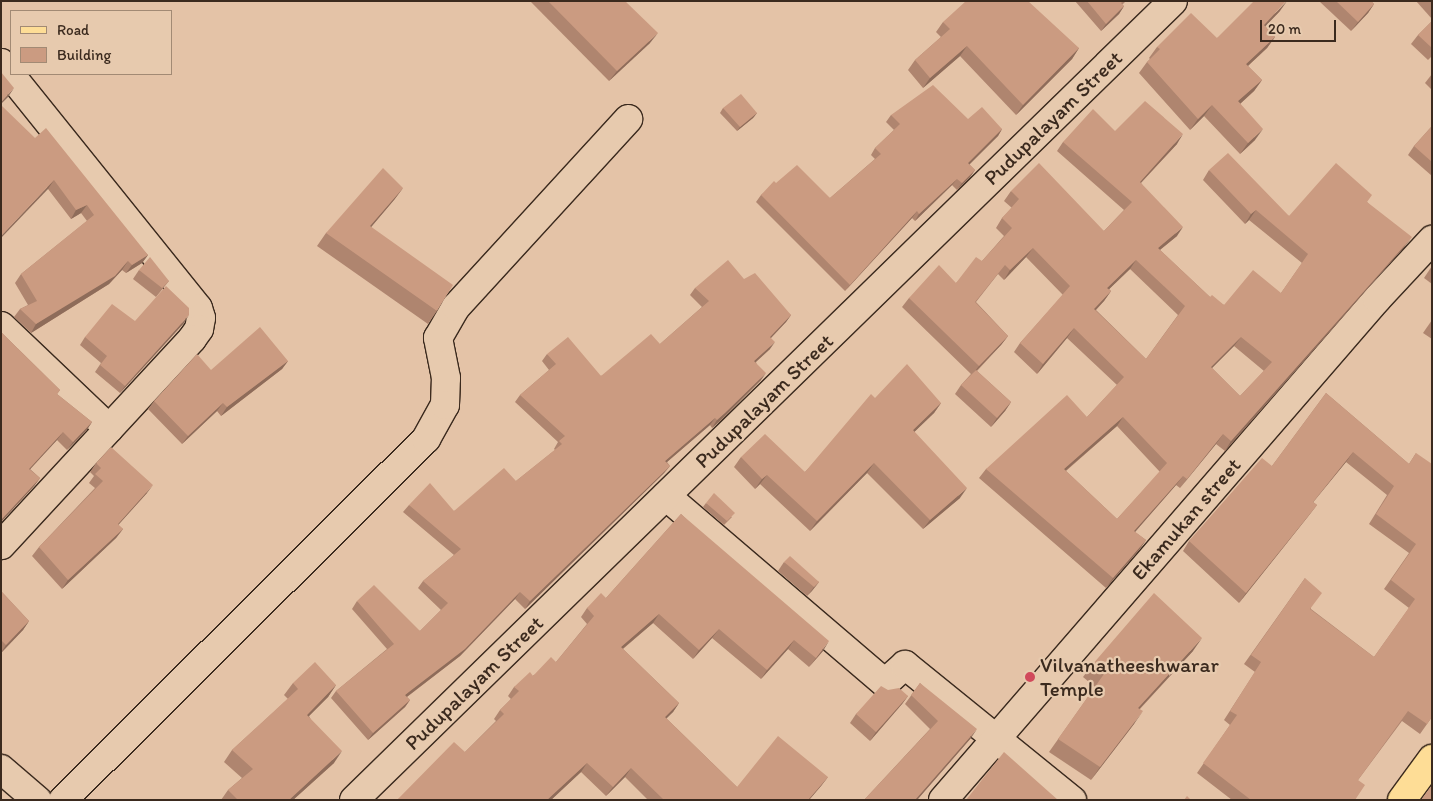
<!DOCTYPE html>
<style>
body{margin:0}
#map{position:relative;width:1433px;height:801px;overflow:hidden;background:#e4c3a7;font-family:Itim,sans-serif}
div>[style]{position:absolute}
.roads{filter:drop-shadow(1px 0 #3b2a1e) drop-shadow(-1px 0 #3b2a1e) drop-shadow(0 1px #3b2a1e) drop-shadow(0 -1px #3b2a1e)}
.minor>*{height:28px;margin:-14px;padding:0 14px;transform-origin:14px;border-radius:14px;background:#e7caae}
.major>*{height:28px;margin:-14px;padding:0 14px;transform-origin:14px;border-radius:14px;background:#fedd96}
.wall>*{inset:0;background:#af856f}
.shaded-wall>*{inset:0;background:#8e6c5a}
.building>*{inset:0;background:#cb9b81}
.dots>*{width:14px;height:14px;translate:-50% -50%;box-sizing:border-box;border:2px solid #e7caae;border-radius:50%}
span{translate:-50% -50%;white-space:nowrap;text-align:center;line-height:1.15;-webkit-text-stroke:4.5px #e7caae;paint-order:stroke}
.street-label{font-size:21px;color:#3b2a1e}
.poi-label{font-size:21px;color:#3b2a1e}
.left{translate:0 -50%;text-align:left}
.frame{position:absolute;inset:0;border:2px solid #3b2a1e;pointer-events:none}
.legend{position:absolute;left:10px;top:10px;width:162px;height:65px;box-sizing:border-box;background:#e7caae;border:1px solid #a28a74;margin:0;padding:6px 9px;list-style:none;font-size:15px;color:#3b2a1e}
.legend li{display:flex;align-items:center;gap:10px;height:25px}
.legend b{width:25px;border:1px solid #a28a74}
.scale{position:absolute;left:1260px;top:20px;width:76px;height:22px;box-sizing:border-box;border:2px solid #3b2a1e;border-top:0;padding-left:6px;font-size:15px;line-height:18px;white-space:nowrap;color:#3b2a1e;-webkit-text-stroke:4px #e7caae;paint-order:stroke}
</style>
<div id="map">
<div class="roads">
<div class="minor">
<i style="left:1px;top:63px;width:314px;rotate:51.2deg"></i>
<i style="left:198px;top:308px;width:10px;rotate:73deg"></i>
<i style="left:201px;top:318px;width:11px;rotate:100deg"></i>
<i style="left:199px;top:329px;width:12px;rotate:125deg"></i>
<i style="left:192px;top:339px;width:281px;rotate:132.8deg"></i>
<i style="left:1px;top:326px;width:149px;rotate:43.6deg"></i>
<i style="left:666px;top:496px;width:288px;rotate:40.5deg"></i>
<i style="left:885px;top:683px;width:27px;rotate:-42deg"></i>
<i style="left:905px;top:665px;width:215px;rotate:39deg"></i>
<i style="left:1px;top:769px;width:48px;rotate:40.7deg"></i>
<i style="left:63px;top:800px;width:512px;rotate:-44.84deg"></i>
<i style="left:426px;top:439px;width:39px;rotate:-61deg"></i>
<i style="left:445px;top:405px;width:27px;rotate:-88deg"></i>
<i style="left:446px;top:378px;width:41px;rotate:-101.3deg"></i>
<i style="left:438px;top:338px;width:36px;rotate:-60deg"></i>
<i style="left:456px;top:307px;width:255px;rotate:-47.5deg"></i>
<i style="left:354px;top:800px;width:1144px;rotate:-44.29deg"></i>
<i style="left:943px;top:800px;width:663px;rotate:-49.1deg"></i>
<i style="left:1377px;top:299px;width:81px;rotate:-47deg"></i>
</div>
<div class="major">
<i style="left:1402px;top:800px;width:51px;rotate:-53.8deg"></i>
</div>
</div>
<div class="wall">
<i style="clip-path:polygon(530px 1px,625px 1px,650px 43px,609px 81px)"></i>
<i style="clip-path:polygon(1075px 1px,1126px 1px,1122px 5px,1124px 6px,1119px 14px,1101px 31px)"></i>
<i style="clip-path:polygon(1319px 1px,1371px 1px,1374px 4px,1368px 13px,1351px 31px)"></i>
<i style="clip-path:polygon(1416px 1px,1432px 1px,1432px 19px)"></i>
<i style="clip-path:polygon(1280px 11px,1265px 26px,1275px 37px,1267px 48px,1248px 66px,1262px 80px,1254px 91px,1240px 104px,1255px 140px,1240px 154px,1204px 116px,1190px 130px,1139px 73px,1147px 62px,1150px 59px,1149px 58px,1157px 47px,1217px 38px)"></i>
<i style="clip-path:polygon(1432px 21px,1432px 56px,1428px 60px,1411px 44px,1418px 35px)"></i>
<i style="clip-path:polygon(943px 22px,1079px 48px,1072px 59px,1016px 115px,960px 56px,923px 88px,908px 70px,915px 60px,941px 37px,936px 32px)"></i>
<i style="clip-path:polygon(1432px 74px,1432px 90px,1425px 83px)"></i>
<i style="clip-path:polygon(1px 106px,148px 255px,142px 263px,126px 273px,122px 270px,109px 284px,31px 333px,14px 317px,20px 309px,28px 305px,15px 283px,21px 274px,87px 221px,81px 213px,71px 219px,48px 189px)"></i>
<i style="clip-path:polygon(723px 108px,757px 113px,753px 118px,737px 131px,720px 113px)"></i>
<i style="clip-path:polygon(891px 115px,968px 119px,1002px 129px,998px 136px,969px 164px,975px 170px,970px 177px,957px 190px,952px 185px,915px 221px,912px 218px,845px 291px,756px 202px,761px 195px,776px 183px,830px 198px,875px 159px,871px 155px,875px 148px,894px 130px,886px 122px)"></i>
<i style="clip-path:polygon(1432px 126px,1432px 176px,1408px 155px,1414px 146px)"></i>
<i style="clip-path:polygon(evenodd,1115px 131px,1177px 144px,1141px 183px,1177px 236px,1160px 250px,1210px 297px,1224px 305px,1281px 293px,1302px 263px,1249px 220px,1245px 224px,1203px 180px,1209px 170px,1289px 216px,1367px 202px,1405px 246px,1225px 451px,1216px 444px,1180px 488px,1176px 485px,1135px 532px,1146px 540px,1139px 550px,1106px 588px,979px 478px,986px 469px,1087px 417px,1117px 385px,1067px 338px,1037px 374px,1014px 352px,1020px 343px,1063px 295px,1026px 257px,1004px 280px,998px 274px,976px 302px,1008px 336px,1001px 345px,977px 371px,1011px 402px,1005px 411px,991px 427px,955px 394px,961px 385px,971px 374px,902px 307px,909px 298px,956px 283px,982px 261px,1004px 236px,996px 228px,1002px 218px,1012px 208px,1004px 201px,1011px 191px,1104px 231px,1124px 210px,1057px 151px,1063px 142px,1115px 131px,1130px 269px,1178px 315px,1146px 359px,1096px 310px,1104px 301px,1111px 291px,1109px 289px,1130px 269px,1115px 131px,1234px 346px,1264px 371px,1240px 396px,1212px 368px,1234px 346px,1115px 131px,1117px 426px,1160px 472px,1117px 519px,1066px 471px,1117px 426px)"></i>
<i style="clip-path:polygon(403px 188px,394px 200px,371px 227px,437px 311px,428px 324px,317px 246px,326px 233px)"></i>
<i style="clip-path:polygon(1432px 266px,1432px 284px,1424px 278px)"></i>
<i style="clip-path:polygon(139px 270px,169px 281px,156px 297px,133px 279px)"></i>
<i style="clip-path:polygon(744px 279px,791px 315px,786px 322px,771px 338px,770px 349px,756px 362px,761px 380px,720px 421px,712px 428px,710px 425px,667px 462px,670px 466px,664px 473px,525px 609px,515px 599px,460px 656px,407px 697px,410px 700px,405px 707px,368px 740px,331px 698px,336px 691px,387px 649px,352px 609px,357px 601px,420px 631px,441px 610px,418px 588px,423px 581px,454px 555px,403px 512px,409px 505px,454px 511px,516px 481px,555px 450px,554px 449px,558px 442px,515px 402px,520px 395px,549px 370px,542px 361px,547px 354px,601px 376px,660px 344px,702px 307px,690px 295px,695px 288px)"></i>
<i style="clip-path:polygon(1432px 320px,1432px 339px,1423px 333px)"></i>
<i style="clip-path:polygon(135px 321px,184px 323px,120px 393px,95px 372px,101px 363px,80px 345px,85px 337px)"></i>
<i style="clip-path:polygon(1px 332px,60px 390px,57px 394px,92px 422px,86px 431px,67px 450px,57px 440px,30px 469px,40px 478px,34px 486px,1px 522px)"></i>
<i style="clip-path:polygon(288px 361px,282px 369px,221px 416px,217px 411px,182px 444px,148px 409px,154px 401px,211px 370px)"></i>
<i style="clip-path:polygon(1326px 393px,1409px 464px,1416px 453px,1431px 526px,1432px 717px,1420px 734px,1402px 721px,1358px 780px,1355px 800px,1232px 800px,1197px 773px,1230px 725px,1224px 720px,1255px 672px,1244px 664px,1305px 578px,1311px 609px,1374px 657px,1409px 608px,1384px 589px,1409px 553px,1369px 524px,1387px 495px,1346px 462px,1313px 502px,1317px 505px,1310px 514px,1239px 603px,1183px 551px,1189px 541px,1272px 466px)"></i>
<i style="clip-path:polygon(875px 398px,941px 403px,934px 413px,914px 432px,960px 498px,923px 529px,867px 473px,810px 531px,760px 484px,755px 489px,734px 467px,741px 457px,805px 472px)"></i>
<i style="clip-path:polygon(96px 463px,147px 493px,118px 525px,123px 529px,116px 538px,62px 589px,32px 556px,39px 547px,95px 488px,89px 483px,94px 476px,90px 472px)"></i>
<i style="clip-path:polygon(706px 503px,732px 517px,724px 525px,703px 507px)"></i>
<i style="clip-path:polygon(681px 514px,823px 651px,809px 667px,788px 649px,761px 679px,712px 638px,693px 659px,653px 623px,623px 649px,679px 703px,673px 712px,666px 718px,737px 787px,828px 777px,821px 786px,809px 800px,648px 800px,625px 777px,606px 796px,581px 772px,551px 800px,397px 800px,465px 752px,496px 721px,494px 719px,500px 710px,511px 699px,508px 696px,514px 687px,556px 662px,587px 624px,581px 617px,587px 608px,606px 598px)"></i>
<i style="clip-path:polygon(784px 562px,819px 582px,807px 596px,778px 571px)"></i>
<i style="clip-path:polygon(1px 591px,29px 621px,23px 630px,1px 653px)"></i>
<i style="clip-path:polygon(1193px 651px,1140px 709px,1134px 724px,1091px 780px,1049px 752px,1095px 687px,1083px 677px,1092px 665px)"></i>
<i style="clip-path:polygon(293px 683px,336px 685px,328px 697px,309px 716px,334px 763px,293px 800px,221px 800px,228px 790px,242px 778px,224px 762px,232px 750px,288px 699px,284px 695px)"></i>
<i style="clip-path:polygon(920px 683px,971px 738px,917px 800px,864px 800px,930px 729px,905px 704px)"></i>
<i style="clip-path:polygon(888px 690px,908px 696px,902px 704px,870px 741px,850px 723px,856px 714px)"></i>
</div>
<div class="shaded-wall">
<i style="clip-path:polygon(1287px 1px,1280px 11px,1256px 36px,1264px 25px)"></i>
<i style="clip-path:polygon(1374px 4px,1368px 13px,1351px 31px,1358px 22px)"></i>
<i style="clip-path:polygon(1124px 6px,1119px 14px,1101px 31px,1106px 24px)"></i>
<i style="clip-path:polygon(658px 33px,650px 43px,609px 81px,617px 71px)"></i>
<i style="clip-path:polygon(1275px 37px,1267px 48px,1238px 75px,1246px 64px)"></i>
<i style="clip-path:polygon(967px 46px,960px 56px,923px 88px,930px 78px)"></i>
<i style="clip-path:polygon(1079px 48px,1072px 59px,1016px 115px,1023px 105px)"></i>
<i style="clip-path:polygon(1262px 80px,1254px 91px,1230px 113px,1238px 101px)"></i>
<i style="clip-path:polygon(14px 88px,8px 97px,1px 104px,1px 102px)"></i>
<i style="clip-path:polygon(1212px 105px,1204px 116px,1190px 130px,1198px 119px)"></i>
<i style="clip-path:polygon(757px 113px,753px 118px,737px 131px,740px 127px)"></i>
<i style="clip-path:polygon(1002px 129px,998px 136px,964px 170px,968px 163px)"></i>
<i style="clip-path:polygon(1263px 129px,1255px 140px,1240px 154px,1248px 143px)"></i>
<i style="clip-path:polygon(1183px 134px,1177px 144px,1133px 191px,1140px 182px)"></i>
<i style="clip-path:polygon(975px 170px,970px 177px,957px 190px,962px 183px)"></i>
<i style="clip-path:polygon(957px 179px,952px 185px,915px 221px,919px 214px)"></i>
<i style="clip-path:polygon(54px 180px,48px 189px,1px 238px,1px 236px)"></i>
<i style="clip-path:polygon(403px 188px,394px 200px,361px 239px,370px 226px)"></i>
<i style="clip-path:polygon(87px 205px,81px 213px,71px 219px,76px 210px)"></i>
<i style="clip-path:polygon(1256px 210px,1249px 220px,1245px 224px,1251px 214px)"></i>
<i style="clip-path:polygon(917px 211px,912px 218px,845px 291px,850px 285px)"></i>
<i style="clip-path:polygon(1183px 227px,1177px 236px,1151px 257px,1158px 248px)"></i>
<i style="clip-path:polygon(1412px 237px,1405px 246px,1225px 451px,1231px 441px)"></i>
<i style="clip-path:polygon(1033px 248px,1026px 257px,1004px 280px,1010px 270px)"></i>
<i style="clip-path:polygon(148px 255px,142px 263px,126px 273px,132px 265px)"></i>
<i style="clip-path:polygon(1136px 260px,1130px 269px,1101px 297px,1107px 288px)"></i>
<i style="clip-path:polygon(128px 261px,122px 270px,109px 284px,31px 333px,36px 324px)"></i>
<i style="clip-path:polygon(1111px 291px,1104px 301px,1088px 318px,1094px 309px)"></i>
<i style="clip-path:polygon(189px 315px,184px 323px,120px 393px,125px 386px)"></i>
<i style="clip-path:polygon(791px 315px,786px 322px,765px 344px,770px 337px)"></i>
<i style="clip-path:polygon(1074px 328px,1067px 338px,1037px 374px,1043px 364px)"></i>
<i style="clip-path:polygon(1008px 336px,1001px 345px,972px 375px,979px 366px)"></i>
<i style="clip-path:polygon(1241px 337px,1234px 346px,1204px 376px,1211px 367px)"></i>
<i style="clip-path:polygon(775px 342px,770px 349px,749px 368px,754px 361px)"></i>
<i style="clip-path:polygon(288px 361px,282px 369px,221px 416px,227px 407px)"></i>
<i style="clip-path:polygon(766px 373px,761px 380px,720px 421px,712px 428px,717px 420px)"></i>
<i style="clip-path:polygon(1011px 402px,1005px 411px,991px 427px,997px 418px)"></i>
<i style="clip-path:polygon(223px 403px,217px 411px,182px 444px,188px 436px)"></i>
<i style="clip-path:polygon(941px 403px,934px 413px,906px 440px,913px 430px)"></i>
<i style="clip-path:polygon(1123px 417px,1117px 426px,1057px 478px,1064px 469px)"></i>
<i style="clip-path:polygon(715px 418px,710px 425px,660px 468px,665px 461px)"></i>
<i style="clip-path:polygon(92px 422px,86px 431px,67px 450px,73px 442px)"></i>
<i style="clip-path:polygon(63px 432px,57px 440px,23px 477px,29px 469px)"></i>
<i style="clip-path:polygon(1223px 434px,1216px 444px,1180px 488px,1187px 479px)"></i>
<i style="clip-path:polygon(1353px 452px,1346px 462px,1306px 511px,1313px 502px)"></i>
<i style="clip-path:polygon(874px 463px,867px 473px,810px 531px,817px 521px)"></i>
<i style="clip-path:polygon(670px 466px,664px 473px,525px 609px,530px 601px)"></i>
<i style="clip-path:polygon(767px 475px,760px 484px,755px 489px,762px 479px)"></i>
<i style="clip-path:polygon(1183px 476px,1176px 485px,1128px 540px,1134px 531px)"></i>
<i style="clip-path:polygon(40px 478px,34px 486px,1px 522px,1px 520px)"></i>
<i style="clip-path:polygon(153px 485px,147px 493px,111px 533px,118px 524px)"></i>
<i style="clip-path:polygon(967px 488px,960px 498px,923px 529px,930px 520px)"></i>
<i style="clip-path:polygon(1317px 505px,1310px 514px,1239px 603px,1246px 593px)"></i>
<i style="clip-path:polygon(123px 529px,116px 538px,62px 589px,68px 580px)"></i>
<i style="clip-path:polygon(1146px 540px,1139px 550px,1106px 588px,1113px 578px)"></i>
<i style="clip-path:polygon(819px 582px,812px 591px,807px 596px,814px 587px)"></i>
<i style="clip-path:polygon(520px 592px,515px 599px,460px 656px,400px 702px,405px 695px)"></i>
<i style="clip-path:polygon(659px 614px,653px 623px,614px 656px,621px 647px)"></i>
<i style="clip-path:polygon(29px 621px,23px 630px,1px 653px,6px 645px)"></i>
<i style="clip-path:polygon(719px 629px,712px 638px,693px 659px,699px 650px)"></i>
<i style="clip-path:polygon(1202px 638px,1193px 651px,1129px 720px,1138px 708px)"></i>
<i style="clip-path:polygon(794px 640px,788px 649px,761px 679px,767px 670px)"></i>
<i style="clip-path:polygon(829px 641px,823px 651px,809px 667px,816px 658px)"></i>
<i style="clip-path:polygon(336px 685px,328px 697px,299px 726px,307px 715px)"></i>
<i style="clip-path:polygon(908px 696px,902px 704px,870px 741px,876px 732px)"></i>
<i style="clip-path:polygon(410px 700px,405px 707px,368px 740px,373px 733px)"></i>
<i style="clip-path:polygon(679px 703px,673px 712px,659px 726px,665px 717px)"></i>
<i style="clip-path:polygon(1143px 711px,1134px 724px,1091px 780px,1100px 767px)"></i>
<i style="clip-path:polygon(977px 729px,971px 738px,917px 800px,915px 800px)"></i>
<i style="clip-path:polygon(342px 751px,334px 763px,293px 800px,289px 800px)"></i>
<i style="clip-path:polygon(587px 763px,581px 772px,551px 800px,547px 800px)"></i>
<i style="clip-path:polygon(631px 768px,625px 777px,606px 796px,613px 787px)"></i>
<i style="clip-path:polygon(828px 777px,821px 786px,809px 800px,808px 800px)"></i>
</div>
<div class="building">
<i style="clip-path:polygon(548px 1px,625px 1px,658px 33px,617px 71px)"></i>
<i style="clip-path:polygon(966px 1px,1028px 1px,1079px 48px,1023px 105px,967px 46px,930px 78px,915px 60px,950px 29px,943px 22px)"></i>
<i style="clip-path:polygon(1087px 1px,1123px 1px,1121px 3px,1124px 6px,1106px 24px)"></i>
<i style="clip-path:polygon(1254px 1px,1286px 1px,1264px 25px,1275px 37px,1246px 64px,1262px 80px,1238px 101px,1263px 129px,1248px 143px,1212px 105px,1198px 119px,1147px 62px,1160px 49px,1157px 47px,1191px 13px,1217px 38px)"></i>
<i style="clip-path:polygon(1336px 1px,1371px 1px,1374px 4px,1358px 22px)"></i>
<i style="clip-path:polygon(1432px 21px,1432px 48px,1418px 35px)"></i>
<i style="clip-path:polygon(1px 72px,14px 88px,1px 102px)"></i>
<i style="clip-path:polygon(933px 85px,968px 119px,982px 107px,1002px 129px,968px 163px,975px 170px,962px 183px,957px 179px,919px 214px,917px 211px,850px 285px,761px 195px,774px 181px,776px 183px,797px 165px,830px 198px,881px 154px,875px 148px,900px 124px,891px 115px)"></i>
<i style="clip-path:polygon(741px 94px,757px 113px,740px 127px,723px 108px)"></i>
<i style="clip-path:polygon(evenodd,1145px 101px,1183px 134px,1140px 182px,1183px 227px,1158px 248px,1210px 297px,1212px 295px,1224px 305px,1253px 270px,1281px 293px,1308px 254px,1256px 210px,1251px 214px,1209px 170px,1228px 153px,1289px 216px,1336px 163px,1372px 195px,1367px 202px,1412px 237px,1231px 441px,1223px 434px,1187px 479px,1183px 476px,1134px 531px,1146px 540px,1113px 578px,986px 469px,1067px 395px,1087px 417px,1124px 377px,1074px 328px,1043px 364px,1020px 343px,1070px 286px,1033px 248px,1010px 270px,1005px 265px,975px 302px,1008px 336px,979px 366px,909px 298px,939px 265px,956px 283px,976px 257px,982px 261px,1012px 228px,1002px 218px,1019px 199px,1011px 191px,1039px 163px,1104px 231px,1132px 202px,1063px 142px,1093px 109px,1115px 131px,1145px 101px,1136px 260px,1185px 306px,1146px 359px,1094px 309px,1111px 291px,1107px 288px,1136px 260px,1145px 101px,1241px 337px,1272px 362px,1240px 396px,1211px 367px,1241px 337px,1145px 101px,1123px 417px,1167px 463px,1117px 519px,1064px 469px,1123px 417px)"></i>
<i style="clip-path:polygon(1px 106px,2px 106px,35px 138px,46px 128px,148px 255px,132px 265px,128px 261px,115px 276px,36px 324px,20px 309px,37px 301px,21px 274px,94px 215px,87px 205px,76px 210px,54px 180px,1px 236px)"></i>
<i style="clip-path:polygon(1432px 126px,1432px 162px,1414px 146px)"></i>
<i style="clip-path:polygon(383px 168px,403px 188px,370px 226px,453px 285px,437px 311px,326px 233px)"></i>
<i style="clip-path:polygon(150px 257px,169px 281px,162px 288px,139px 270px)"></i>
<i style="clip-path:polygon(728px 260px,744px 279px,755px 273px,791px 315px,770px 337px,775px 342px,754px 361px,766px 373px,725px 413px,717px 420px,715px 418px,665px 461px,670px 466px,530px 601px,520px 592px,465px 649px,405px 695px,410px 700px,373px 733px,336px 691px,394px 644px,357px 601px,374px 585px,420px 631px,448px 603px,423px 581px,461px 549px,409px 505px,430px 483px,454px 511px,504px 468px,516px 481px,562px 444px,559px 441px,565px 436px,520px 395px,556px 364px,547px 354px,568px 337px,601px 376px,651px 334px,660px 344px,709px 301px,695px 288px)"></i>
<i style="clip-path:polygon(166px 286px,189px 308px,189px 315px,125px 386px,100px 365px,107px 356px,85px 337px,112px 304px,135px 321px)"></i>
<i style="clip-path:polygon(260px 327px,288px 361px,227px 407px,223px 403px,188px 436px,154px 401px,197px 354px,211px 370px)"></i>
<i style="clip-path:polygon(1px 332px,60px 390px,57px 394px,92px 422px,73px 442px,63px 432px,29px 469px,40px 478px,1px 520px)"></i>
<i style="clip-path:polygon(907px 364px,941px 403px,913px 430px,967px 488px,930px 520px,874px 463px,817px 521px,767px 475px,762px 479px,741px 457px,765px 434px,805px 472px,871px 394px,875px 398px)"></i>
<i style="clip-path:polygon(976px 370px,1011px 402px,997px 418px,961px 385px)"></i>
<i style="clip-path:polygon(1326px 393px,1409px 464px,1416px 453px,1432px 464px,1432px 524px,1431px 526px,1432px 527px,1432px 717px,1427px 724px,1408px 711px,1358px 780px,1365px 785px,1355px 800px,1251px 800px,1203px 763px,1237px 715px,1230px 711px,1261px 662px,1251px 655px,1305px 578px,1322px 593px,1310px 609px,1374px 657px,1415px 599px,1391px 580px,1416px 544px,1376px 514px,1394px 486px,1353px 452px,1313px 502px,1317px 505px,1246px 593px,1189px 541px,1262px 458px,1272px 466px)"></i>
<i style="clip-path:polygon(111px 447px,153px 485px,118px 524px,123px 529px,68px 580px,39px 547px,103px 481px,95px 474px,101px 468px,96px 463px)"></i>
<i style="clip-path:polygon(714px 493px,735px 513px,727px 521px,706px 503px)"></i>
<i style="clip-path:polygon(681px 514px,829px 641px,816px 658px,794px 640px,767px 670px,719px 629px,699px 650px,659px 614px,621px 647px,679px 703px,665px 717px,737px 787px,778px 736px,828px 777px,808px 800px,664px 800px,631px 768px,613px 787px,587px 763px,547px 800px,397px 800px,454px 742px,465px 752px,504px 714px,500px 710px,519px 691px,514px 687px,530px 672px,533px 676px,551px 657px,556px 662px,594px 616px,587px 608px,601px 593px,606px 598px)"></i>
<i style="clip-path:polygon(790px 556px,819px 582px,814px 587px,784px 562px)"></i>
<i style="clip-path:polygon(1px 591px,29px 621px,6px 645px,1px 640px)"></i>
<i style="clip-path:polygon(1154px 593px,1202px 638px,1138px 708px,1143px 711px,1100px 767px,1058px 739px,1104px 674px,1092px 665px)"></i>
<i style="clip-path:polygon(315px 662px,336px 685px,307px 715px,342px 751px,289px 800px,238px 800px,228px 790px,253px 769px,232px 750px,298px 689px,293px 683px)"></i>
<i style="clip-path:polygon(920px 683px,977px 729px,915px 800px,864px 800px,938px 721px,911px 695px)"></i>
<i style="clip-path:polygon(881px 686px,888px 690px,899px 688px,908px 696px,876px 732px,856px 714px)"></i>
<i style="clip-path:polygon(1004px 752px,1058px 800px,966px 800px)"></i>
<i style="clip-path:polygon(1432px 785px,1432px 800px,1421px 800px)"></i>
<i style="clip-path:polygon(1187px 796px,1191px 800px,1184px 800px)"></i>
</div>
<div class="dots">
<i style="left:1030px;top:677px;background:#d1495b"></i>
</div>
<div class="street-label">
<span style="left:1053px;top:118px;rotate:-44deg">Pudupalayam Street</span>
<span style="left:764px;top:401px;rotate:-44deg">Pudupalayam Street</span>
<span style="left:1186px;top:519px;rotate:-49deg">Ekamukan street</span>
<span style="left:474px;top:683px;rotate:-44deg">Pudupalayam Street</span>
</div>
<div class="poi-label">
<span class="left" style="left:1040px;top:677px">Vilvanatheeshwarar<br>Temple</span>
</div>
<div class="frame"></div>
<ul class="legend">
<li><b style="height:6px;background:#fedd96"></b>Road</li>
<li><b style="height:14px;background:#cb9b81"></b>Building</li>
</ul>
<div class="scale">20 m</div>
</div>
